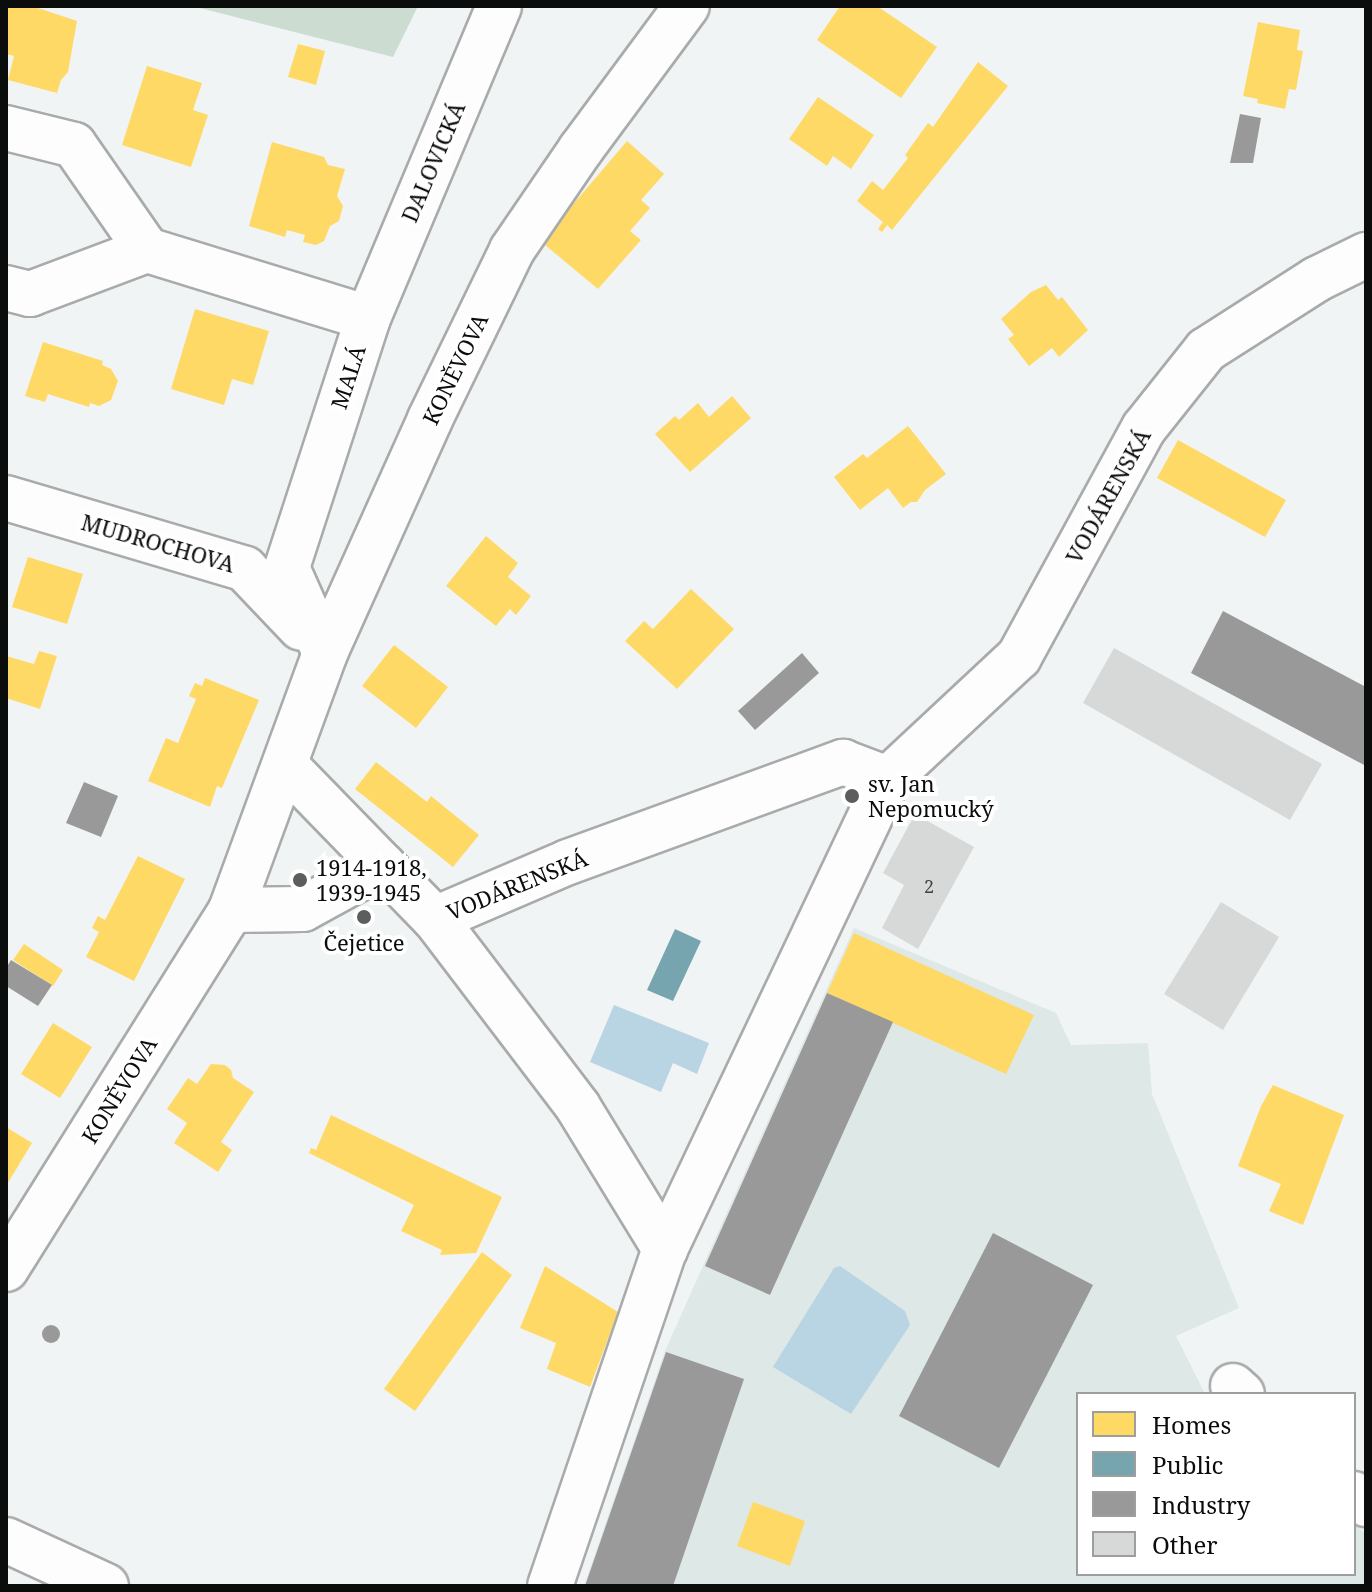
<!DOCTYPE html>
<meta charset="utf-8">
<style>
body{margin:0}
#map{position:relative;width:1372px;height:1592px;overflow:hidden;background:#f1f4f4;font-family:"Noto Serif",serif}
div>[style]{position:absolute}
.built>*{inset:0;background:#dee8e7}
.green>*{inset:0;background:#ccdcd1}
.water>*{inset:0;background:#b9d4e2}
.homes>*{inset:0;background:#ffd966}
.public>*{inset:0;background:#76a5af}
.industry>*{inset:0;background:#999}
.round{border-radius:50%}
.building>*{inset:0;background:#d7d9d9}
.roads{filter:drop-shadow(2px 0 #a9abab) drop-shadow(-2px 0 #a9abab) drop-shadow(0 2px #a9abab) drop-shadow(0 -2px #a9abab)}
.minor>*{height:44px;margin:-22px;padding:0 22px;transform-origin:22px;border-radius:22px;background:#fdfdfd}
.dots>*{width:22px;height:22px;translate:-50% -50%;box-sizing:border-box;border:4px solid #fff;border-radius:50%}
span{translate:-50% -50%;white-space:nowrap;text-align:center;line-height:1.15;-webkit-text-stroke:8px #fff;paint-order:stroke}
.number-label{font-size:18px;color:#404242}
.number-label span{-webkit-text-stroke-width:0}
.street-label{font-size:22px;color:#0b0d0d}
.poi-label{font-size:22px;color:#0b0d0d}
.left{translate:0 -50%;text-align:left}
.frame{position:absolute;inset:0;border:8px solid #0b0d0d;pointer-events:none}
.legend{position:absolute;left:1076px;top:1392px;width:280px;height:184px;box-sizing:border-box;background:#fff;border:2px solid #9d9e9e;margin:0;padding:10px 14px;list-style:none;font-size:24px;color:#0b0d0d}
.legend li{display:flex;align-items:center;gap:16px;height:40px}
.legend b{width:40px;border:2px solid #9d9e9e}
</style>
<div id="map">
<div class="built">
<i style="clip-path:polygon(854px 928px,1056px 1013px,1071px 1045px,1148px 1043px,1152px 1094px,1239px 1308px,1176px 1336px,1205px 1394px,1078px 1394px,1078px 1574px,1354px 1574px,1354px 1523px,1366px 1534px,1366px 1586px,584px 1586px,665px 1351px)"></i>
</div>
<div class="green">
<i style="clip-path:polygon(192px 6px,418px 6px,393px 57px)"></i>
</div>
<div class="water">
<i style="clip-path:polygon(614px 1005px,709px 1043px,697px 1074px,673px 1063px,661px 1092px,590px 1062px)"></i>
<i style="clip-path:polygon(840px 1266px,905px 1311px,910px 1325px,851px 1414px,773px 1367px,834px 1268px)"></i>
</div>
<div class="homes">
<i style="clip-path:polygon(6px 6px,32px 6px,77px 21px,68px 72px,61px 80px,57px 93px,8px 80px,14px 56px,6px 54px)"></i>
<i style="clip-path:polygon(840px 6px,877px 6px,937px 47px,901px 98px,817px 40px)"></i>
<i style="clip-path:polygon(1258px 22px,1300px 30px,1297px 50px,1303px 51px,1296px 90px,1289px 89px,1285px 109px,1257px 103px,1258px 99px,1243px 96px)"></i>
<i style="clip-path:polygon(298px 44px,325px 51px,316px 85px,288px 77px)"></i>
<i style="clip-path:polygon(978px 62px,1008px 86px,892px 230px,887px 225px,882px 232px,878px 229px,883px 222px,857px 201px,872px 181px,883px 190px,908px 158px,905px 155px,928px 123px,933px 127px)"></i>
<i style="clip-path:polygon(147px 66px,202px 83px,193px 110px,208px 115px,191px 167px,122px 145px)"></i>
<i style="clip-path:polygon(818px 97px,874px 135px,851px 169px,833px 156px,827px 166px,789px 139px)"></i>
<i style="clip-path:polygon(627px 141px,664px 174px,641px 200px,650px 208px,630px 231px,641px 240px,598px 289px,545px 245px,564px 215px)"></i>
<i style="clip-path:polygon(272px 142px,324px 157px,328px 165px,345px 169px,337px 196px,343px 206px,339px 221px,330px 226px,324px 241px,316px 245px,303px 242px,305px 235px,287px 230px,285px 237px,249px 226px)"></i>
<i style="clip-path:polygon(1046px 285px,1058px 300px,1062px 297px,1088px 330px,1059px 357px,1052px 348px,1029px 366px,1008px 339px,1014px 335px,1001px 319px,1031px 292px)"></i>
<i style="clip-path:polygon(195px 309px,269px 331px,253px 385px,232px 379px,224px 405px,171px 389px)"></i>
<i style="clip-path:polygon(43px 342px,103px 361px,102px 365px,111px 369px,118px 381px,111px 400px,99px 406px,90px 403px,89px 407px,48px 394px,45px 402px,25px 396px)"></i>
<i style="clip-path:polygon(732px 396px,751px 418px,690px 472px,655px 434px,675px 416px,679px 420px,698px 403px,709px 417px)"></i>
<i style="clip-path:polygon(908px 426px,946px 474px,925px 490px,917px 502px,911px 502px,903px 508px,888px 488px,860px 510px,834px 477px,863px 454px,867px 458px)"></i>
<i style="clip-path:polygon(1178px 440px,1286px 500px,1265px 537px,1157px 478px)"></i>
<i style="clip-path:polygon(486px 536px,518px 563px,508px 577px,531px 596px,516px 615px,510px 609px,496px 626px,446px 586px)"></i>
<i style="clip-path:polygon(28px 557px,83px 574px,67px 624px,12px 607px)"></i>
<i style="clip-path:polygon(691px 589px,734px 629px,677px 689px,625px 641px,644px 621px,653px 629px)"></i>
<i style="clip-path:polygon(394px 645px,448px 687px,416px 728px,362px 686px)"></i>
<i style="clip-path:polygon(39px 651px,57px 656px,40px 709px,6px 698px,6px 656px,34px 664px)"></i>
<i style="clip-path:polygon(205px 678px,259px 700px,222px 788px,217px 786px,210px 807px,148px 781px,166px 738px,178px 743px,196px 699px,189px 696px,195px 683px,202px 686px)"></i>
<i style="clip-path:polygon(376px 762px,427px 802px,431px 796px,479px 835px,453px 867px,355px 789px)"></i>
<i style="clip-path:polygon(138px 856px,185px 879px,134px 981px,86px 957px,99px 932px,92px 928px,98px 916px,105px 920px)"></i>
<i style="clip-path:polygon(854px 933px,1034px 1015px,1006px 1074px,827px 993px)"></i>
<i style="clip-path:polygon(24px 944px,63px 970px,53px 986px,13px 960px)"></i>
<i style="clip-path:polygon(53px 1023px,92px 1047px,60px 1098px,21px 1074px)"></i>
<i style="clip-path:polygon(211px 1064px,225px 1065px,231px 1070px,233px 1078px,254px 1092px,221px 1142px,232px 1150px,218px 1172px,174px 1143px,187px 1123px,167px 1109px,188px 1078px,197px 1084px)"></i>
<i style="clip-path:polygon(1273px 1085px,1344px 1115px,1303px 1225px,1269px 1211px,1281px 1184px,1238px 1166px,1261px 1106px)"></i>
<i style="clip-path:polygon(331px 1115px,502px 1197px,476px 1253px,440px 1255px,442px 1250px,401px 1231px,414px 1205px,309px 1153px,311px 1148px,316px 1150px)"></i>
<i style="clip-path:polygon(6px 1127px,32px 1143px,6px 1186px)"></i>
<i style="clip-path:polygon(482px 1252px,512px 1275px,415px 1411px,384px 1389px)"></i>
<i style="clip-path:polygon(545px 1266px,618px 1312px,590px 1387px,547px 1369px,556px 1343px,520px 1328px)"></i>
<i style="clip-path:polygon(753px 1502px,805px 1521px,790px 1566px,737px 1546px)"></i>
</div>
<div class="public">
<i style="clip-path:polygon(675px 929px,701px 941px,673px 1001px,647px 990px)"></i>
</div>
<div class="industry">
<i style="clip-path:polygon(1240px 114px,1261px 118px,1253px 163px,1230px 163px)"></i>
<i style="clip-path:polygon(1223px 611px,1366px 687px,1366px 766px,1191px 673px)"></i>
<i style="clip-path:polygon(802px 653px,819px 673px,755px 730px,738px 711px)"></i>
<i style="clip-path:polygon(84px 782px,118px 796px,101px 837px,66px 823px)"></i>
<i style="clip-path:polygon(11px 960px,52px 985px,38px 1006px,6px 986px,6px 968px)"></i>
<i style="clip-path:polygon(827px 993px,893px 1022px,770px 1295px,705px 1266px)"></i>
<i style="clip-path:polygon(993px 1233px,1093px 1285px,999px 1468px,899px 1416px)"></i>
<i class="round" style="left:42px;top:1325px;width:18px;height:18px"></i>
<i style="clip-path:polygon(666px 1352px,744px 1379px,673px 1586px,585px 1586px)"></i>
</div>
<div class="building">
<i style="clip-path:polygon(1114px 648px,1322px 764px,1290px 820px,1083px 703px)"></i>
<i style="clip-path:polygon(915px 814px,974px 847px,918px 949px,882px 928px,904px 885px,883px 873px)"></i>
<i style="clip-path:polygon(1221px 902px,1279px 937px,1223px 1030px,1164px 994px)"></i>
</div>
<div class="roads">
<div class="minor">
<i style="left:6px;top:128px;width:70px;rotate:14deg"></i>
<i style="left:74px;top:145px;width:128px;rotate:55.2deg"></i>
<i style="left:6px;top:288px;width:25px;rotate:14deg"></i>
<i style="left:30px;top:294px;width:125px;rotate:-20.6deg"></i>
<i style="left:147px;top:250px;width:231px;rotate:17.1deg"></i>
<i style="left:368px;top:318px;width:263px;rotate:108deg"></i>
<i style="left:287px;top:568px;width:93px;rotate:65.9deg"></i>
<i style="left:368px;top:318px;width:338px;rotate:-67.2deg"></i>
<i style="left:6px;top:498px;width:249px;rotate:16.5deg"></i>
<i style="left:245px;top:569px;width:81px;rotate:46.5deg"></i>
<i style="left:286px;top:766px;width:214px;rotate:45.8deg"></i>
<i style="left:435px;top:919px;width:236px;rotate:52.7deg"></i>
<i style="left:578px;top:1107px;width:167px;rotate:58.5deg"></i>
<i style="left:231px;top:910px;width:72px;rotate:-0.8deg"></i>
<i style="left:303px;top:909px;width:91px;rotate:-28.8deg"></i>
<i style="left:435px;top:919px;width:145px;rotate:-23.2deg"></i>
<i style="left:568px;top:862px;width:293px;rotate:-20deg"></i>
<i style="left:843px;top:762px;width:48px;rotate:20.7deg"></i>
<i style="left:6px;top:1269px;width:424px;rotate:-57.9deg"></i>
<i style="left:231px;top:910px;width:274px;rotate:-69.9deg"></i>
<i style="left:325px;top:653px;width:256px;rotate:-65.8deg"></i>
<i style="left:430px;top:419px;width:188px;rotate:-64.1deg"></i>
<i style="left:512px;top:250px;width:122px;rotate:-55.7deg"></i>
<i style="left:581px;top:149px;width:178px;rotate:-53.5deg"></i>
<i style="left:1233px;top:1386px;width:12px;rotate:42deg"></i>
<i style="left:1354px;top:1494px;width:16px;rotate:40deg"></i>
<i style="left:6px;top:1540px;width:110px;rotate:24.7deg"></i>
<i style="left:550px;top:1586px;width:356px;rotate:-71.2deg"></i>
<i style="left:665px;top:1249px;width:520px;rotate:-64.62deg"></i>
<i style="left:888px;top:779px;width:179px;rotate:-43deg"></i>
<i style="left:1019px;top:657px;width:261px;rotate:-61.4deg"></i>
<i style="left:1144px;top:428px;width:100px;rotate:-51.5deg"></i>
<i style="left:1206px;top:350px;width:132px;rotate:-32.6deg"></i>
<i style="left:1317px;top:279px;width:55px;rotate:-26.1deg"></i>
</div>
</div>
<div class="dots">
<i style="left:852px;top:796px;background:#5c5e5e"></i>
<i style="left:300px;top:880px;background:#5c5e5e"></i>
<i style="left:364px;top:917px;background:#5c5e5e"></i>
</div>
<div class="number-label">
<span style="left:929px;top:886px">2</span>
</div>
<div class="street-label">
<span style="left:433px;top:162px;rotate:-67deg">DALOVICKÁ</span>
<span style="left:455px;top:369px;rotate:-64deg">KONĚVOVA</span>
<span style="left:348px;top:377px;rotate:-72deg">MALÁ</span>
<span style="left:1108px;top:496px;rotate:-61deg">VODÁRENSKÁ</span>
<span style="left:158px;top:543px;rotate:16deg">MUDROCHOVA</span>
<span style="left:517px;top:885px;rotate:-22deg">VODÁRENSKÁ</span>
<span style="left:119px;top:1090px;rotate:-58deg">KONĚVOVA</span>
</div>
<div class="poi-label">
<span class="left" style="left:868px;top:796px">sv. Jan<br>Nepomucký</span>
<span class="left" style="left:316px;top:880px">1914-1918,<br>1939-1945</span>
<span style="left:364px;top:943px">Čejetice</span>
</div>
<div class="frame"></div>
<ul class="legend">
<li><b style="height:22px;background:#ffd966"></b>Homes</li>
<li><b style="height:22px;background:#76a5af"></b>Public</li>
<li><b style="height:22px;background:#999"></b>Industry</li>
<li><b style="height:22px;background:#d7d9d9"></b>Other</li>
</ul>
</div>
